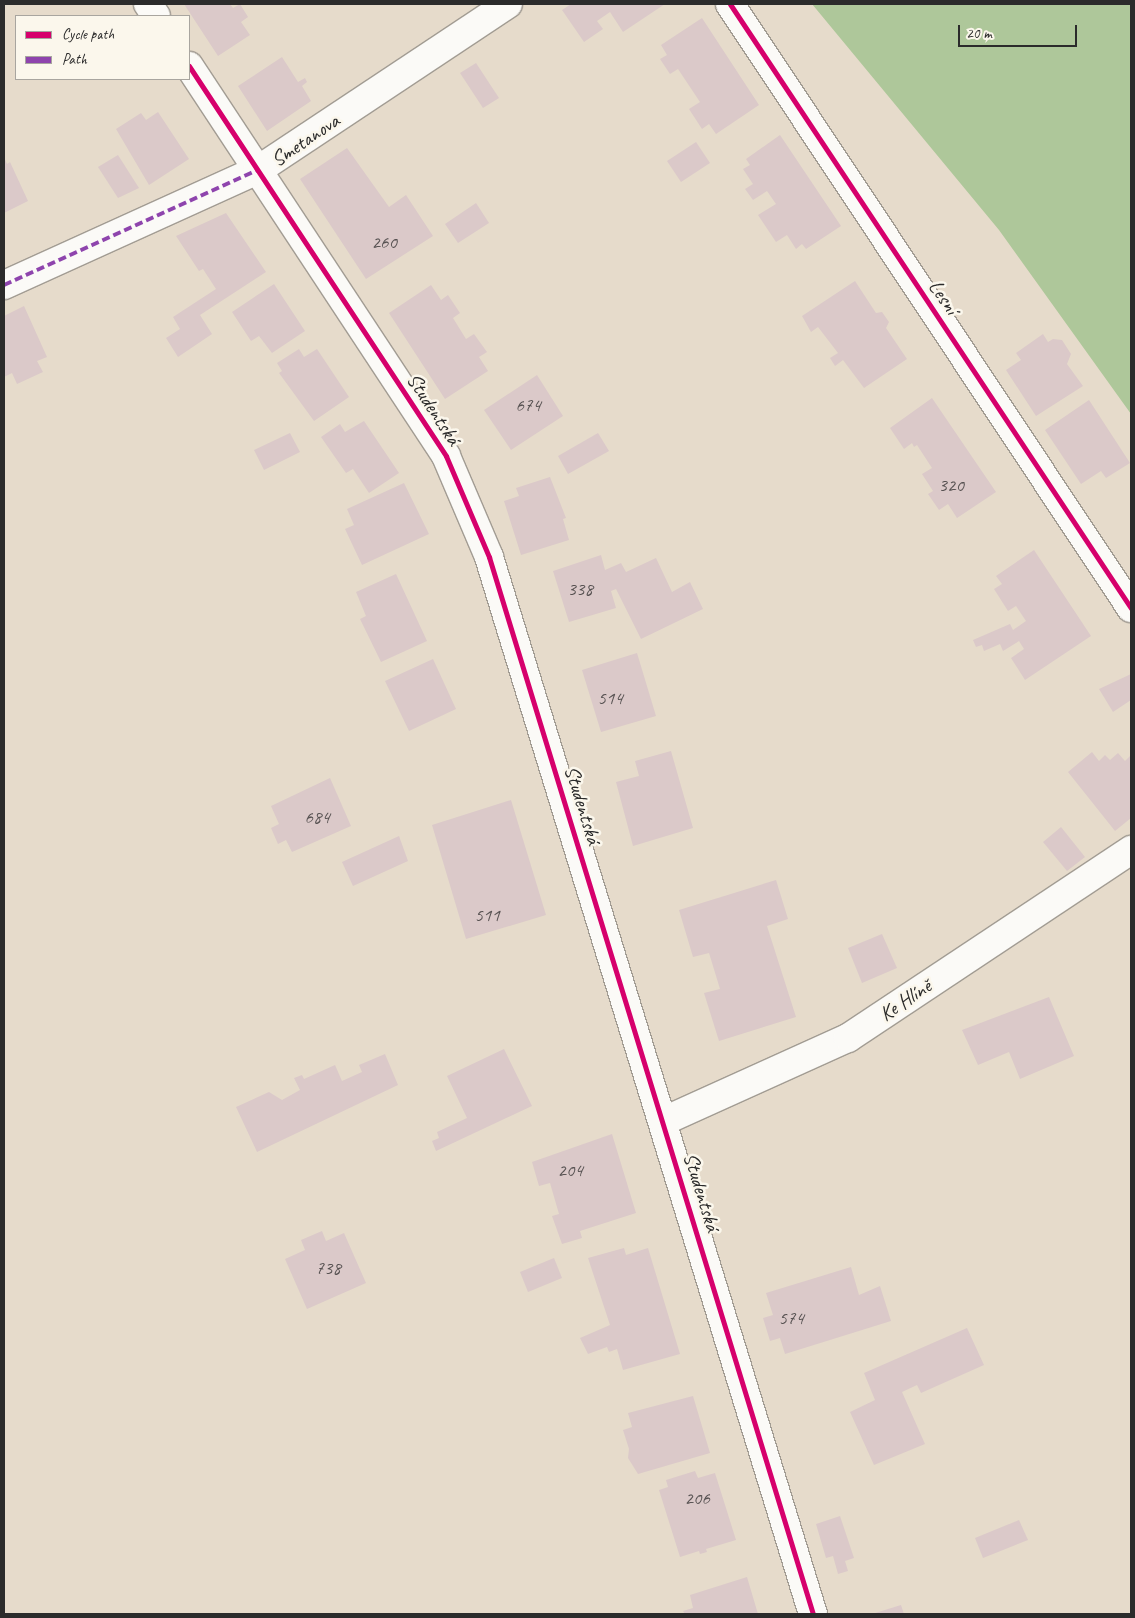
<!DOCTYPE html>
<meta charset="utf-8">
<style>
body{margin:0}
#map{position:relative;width:1135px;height:1618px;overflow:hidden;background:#e6dbcb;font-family:Caveat,sans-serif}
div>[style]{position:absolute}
.forest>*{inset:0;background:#aec79a}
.building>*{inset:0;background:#dbc9c9}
.roads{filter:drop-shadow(1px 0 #a29c93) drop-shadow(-1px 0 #a29c93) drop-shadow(0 1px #a29c93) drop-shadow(0 -1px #a29c93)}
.street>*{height:28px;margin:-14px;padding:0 14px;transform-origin:14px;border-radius:14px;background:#fbfaf7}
.quiet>*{height:4px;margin-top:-2px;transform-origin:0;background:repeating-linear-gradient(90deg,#8e44ad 0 8px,transparent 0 12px)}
.cycleway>*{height:5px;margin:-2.5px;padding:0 2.5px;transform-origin:2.5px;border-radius:2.5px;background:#d6006c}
span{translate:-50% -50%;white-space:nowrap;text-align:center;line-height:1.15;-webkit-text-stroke:5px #fbf7ec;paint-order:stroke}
.number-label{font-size:19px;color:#575252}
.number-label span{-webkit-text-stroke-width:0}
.street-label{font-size:21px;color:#2b2b2b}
.frame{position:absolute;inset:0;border:5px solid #2b2b2b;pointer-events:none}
.legend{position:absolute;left:15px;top:15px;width:175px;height:65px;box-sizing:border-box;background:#fbf7ec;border:1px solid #a8a59f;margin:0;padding:6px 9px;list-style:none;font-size:15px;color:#2b2b2b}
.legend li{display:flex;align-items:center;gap:10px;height:25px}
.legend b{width:25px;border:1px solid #a8a59f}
.scale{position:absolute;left:958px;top:25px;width:119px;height:22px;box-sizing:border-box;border:2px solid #2b2b2b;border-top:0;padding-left:6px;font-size:15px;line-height:18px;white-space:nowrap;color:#2b2b2b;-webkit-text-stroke:4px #fbf7ec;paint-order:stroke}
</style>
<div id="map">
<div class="forest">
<i style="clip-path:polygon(812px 4px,1131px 4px,1131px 414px,999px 230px)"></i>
</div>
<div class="building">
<i style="clip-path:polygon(184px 4px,230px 4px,233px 8px,240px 4px,248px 17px,241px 22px,250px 35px,218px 56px)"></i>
<i style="clip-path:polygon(571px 4px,665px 4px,623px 32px,610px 12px,597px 21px,603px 29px,584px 42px,562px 10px)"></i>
<i style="clip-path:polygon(702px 18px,759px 105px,716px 134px,709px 124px,702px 129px,689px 109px,700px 102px,678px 69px,670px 74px,660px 59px,667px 55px,661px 45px)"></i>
<i style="clip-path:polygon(282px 57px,298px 82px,305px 78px,307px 82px,302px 86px,311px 101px,267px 131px,238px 86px)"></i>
<i style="clip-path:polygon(476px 63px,499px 98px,483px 108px,460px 73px)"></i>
<i style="clip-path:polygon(158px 112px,189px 159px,149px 185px,116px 129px,141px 113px,146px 120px)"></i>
<i style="clip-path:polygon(780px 135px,841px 226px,806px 249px,802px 244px,796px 249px,787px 235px,776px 242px,758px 215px,776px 204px,767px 191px,753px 200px,745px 189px,753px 184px,743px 169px,750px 165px,746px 159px)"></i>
<i style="clip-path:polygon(696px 142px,710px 163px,681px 182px,667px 161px)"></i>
<i style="clip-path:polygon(347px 148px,389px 207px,406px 195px,433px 236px,366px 279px,300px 179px)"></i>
<i style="clip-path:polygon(118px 155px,139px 188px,118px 198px,98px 167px)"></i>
<i style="clip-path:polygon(4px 157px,7px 164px,10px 162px,28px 201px,4px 213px)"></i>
<i style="clip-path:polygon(476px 203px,489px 223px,458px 243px,445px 224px)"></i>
<i style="clip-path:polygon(226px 213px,266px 272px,200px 315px,212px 334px,178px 357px,166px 338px,180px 329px,173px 317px,216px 289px,203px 269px,199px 271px,176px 236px)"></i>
<i style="clip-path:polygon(855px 281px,876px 313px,882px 312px,889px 322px,886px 328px,907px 359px,864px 388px,843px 360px,835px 366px,830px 358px,838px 353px,818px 327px,811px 332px,802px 316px)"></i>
<i style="clip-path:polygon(274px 284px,305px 331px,272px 353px,259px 336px,251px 341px,232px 312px)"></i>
<i style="clip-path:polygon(431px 285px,441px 300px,448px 295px,460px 313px,453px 318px,466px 339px,474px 334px,487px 352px,479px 357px,488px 371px,445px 399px,389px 313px)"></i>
<i style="clip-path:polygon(24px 306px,47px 357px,37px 361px,43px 372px,17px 384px,12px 373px,4px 377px,4px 316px)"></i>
<i style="clip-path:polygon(1043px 334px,1048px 342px,1053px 339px,1062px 340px,1071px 354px,1067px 364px,1083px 386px,1036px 416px,1006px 370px,1021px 360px,1016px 353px)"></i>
<i style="clip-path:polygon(299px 349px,304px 357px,317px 349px,349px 397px,314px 421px,279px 373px,282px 371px,277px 363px)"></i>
<i style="clip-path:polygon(537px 375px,563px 416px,511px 450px,484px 410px)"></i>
<i style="clip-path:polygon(932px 398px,996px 492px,957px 518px,948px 504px,939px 510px,928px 494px,933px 491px,922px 474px,932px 468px,917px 445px,914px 447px,912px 443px,904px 449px,890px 428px)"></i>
<i style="clip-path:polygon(1089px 400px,1130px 463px,1106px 478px,1101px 471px,1081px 484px,1045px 430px)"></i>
<i style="clip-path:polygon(364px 421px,399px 473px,369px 493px,353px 469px,346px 473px,321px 437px,340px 424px,345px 432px)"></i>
<i style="clip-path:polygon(290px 433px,300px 452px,264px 470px,254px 450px)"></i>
<i style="clip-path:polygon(598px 433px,609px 451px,568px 474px,558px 456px)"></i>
<i style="clip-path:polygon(550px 477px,566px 518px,563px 519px,569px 540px,521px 555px,504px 501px,519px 496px,516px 488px)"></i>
<i style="clip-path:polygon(404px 483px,429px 534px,362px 565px,345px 529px,354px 525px,347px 509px)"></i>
<i style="clip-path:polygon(1034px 550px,1091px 636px,1025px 680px,1011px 658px,1024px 649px,1019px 641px,1003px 651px,1000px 644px,984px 651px,982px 645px,976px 647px,973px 640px,1010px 624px,1013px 630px,1026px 621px,1016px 606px,1008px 611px,994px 589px,1002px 584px,996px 576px)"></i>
<i style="clip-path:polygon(601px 555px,605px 570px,621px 563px,626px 572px,656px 558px,672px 592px,690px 582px,703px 609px,641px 639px,616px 589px,611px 591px,616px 608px,569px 622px,553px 571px)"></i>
<i style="clip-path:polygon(396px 574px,427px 641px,381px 662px,360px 619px,366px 616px,356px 592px)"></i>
<i style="clip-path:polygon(637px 653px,656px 716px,601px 732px,582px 670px)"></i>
<i style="clip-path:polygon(433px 659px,456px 709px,409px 731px,385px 681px)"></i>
<i style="clip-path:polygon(1131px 674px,1131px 700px,1113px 712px,1099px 689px)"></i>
<i style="clip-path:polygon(671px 751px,693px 828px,633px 846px,616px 782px,639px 776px,635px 761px)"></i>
<i style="clip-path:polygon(1092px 752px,1099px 761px,1105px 755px,1110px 760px,1118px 753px,1125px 761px,1131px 755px,1131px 818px,1115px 831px,1068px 772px)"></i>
<i style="clip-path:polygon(330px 778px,351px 826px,292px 852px,286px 840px,278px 844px,271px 828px,279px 824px,271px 806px)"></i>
<i style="clip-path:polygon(511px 800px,546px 915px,466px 939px,432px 825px)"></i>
<i style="clip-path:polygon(1061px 827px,1085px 857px,1067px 871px,1043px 842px)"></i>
<i style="clip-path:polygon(399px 836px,408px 861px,353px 886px,342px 862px)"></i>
<i style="clip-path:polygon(776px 880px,788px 919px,767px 926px,796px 1017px,719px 1041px,704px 993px,720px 989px,709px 953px,693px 957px,679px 910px)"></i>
<i style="clip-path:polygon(882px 934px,897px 968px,862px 983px,848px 948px)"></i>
<i style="clip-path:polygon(1049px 997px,1074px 1056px,1020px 1079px,1009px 1052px,978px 1065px,962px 1030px)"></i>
<i style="clip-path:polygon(504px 1049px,532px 1106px,436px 1151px,432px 1141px,439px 1138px,437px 1132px,467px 1118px,447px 1076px)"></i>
<i style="clip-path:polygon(385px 1054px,398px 1085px,257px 1152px,236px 1107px,269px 1092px,282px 1100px,300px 1090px,294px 1078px,302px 1075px,304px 1079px,335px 1065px,342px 1081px,362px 1072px,359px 1065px)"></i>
<i style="clip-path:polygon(612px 1134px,636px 1213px,580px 1231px,582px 1238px,562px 1244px,552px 1216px,559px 1214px,550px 1183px,539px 1186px,532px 1162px)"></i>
<i style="clip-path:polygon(322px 1231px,326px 1241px,344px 1233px,366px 1283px,307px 1309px,285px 1259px,305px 1250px,301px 1240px)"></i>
<i style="clip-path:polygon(624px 1248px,626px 1255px,648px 1248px,680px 1354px,623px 1370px,617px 1349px,609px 1352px,607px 1347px,588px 1354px,580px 1338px,610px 1325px,588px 1258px)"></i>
<i style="clip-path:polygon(554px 1258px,562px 1278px,528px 1292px,520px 1272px)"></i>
<i style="clip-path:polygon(851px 1267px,859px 1295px,880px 1286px,891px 1321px,785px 1354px,780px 1338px,770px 1341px,763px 1318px,773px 1315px,766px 1293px)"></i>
<i style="clip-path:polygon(967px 1328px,984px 1365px,921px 1393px,917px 1385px,902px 1392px,925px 1444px,874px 1465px,850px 1412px,875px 1400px,864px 1373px)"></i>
<i style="clip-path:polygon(693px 1396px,710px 1453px,638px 1474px,628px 1458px,629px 1449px,623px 1430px,632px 1427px,628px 1413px)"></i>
<i style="clip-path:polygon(695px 1471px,698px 1478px,715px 1473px,736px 1540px,706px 1549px,707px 1552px,700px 1554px,699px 1551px,680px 1557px,659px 1490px,668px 1487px,666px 1480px)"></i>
<i style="clip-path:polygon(840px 1516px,854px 1558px,845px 1561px,848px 1571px,838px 1574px,833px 1556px,826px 1558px,816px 1524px)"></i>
<i style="clip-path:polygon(1019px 1520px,1028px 1540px,983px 1558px,975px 1538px)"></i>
<i style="clip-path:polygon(747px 1577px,758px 1614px,685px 1614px,683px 1611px,693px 1608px,690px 1595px)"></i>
<i style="clip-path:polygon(901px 1605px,904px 1614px,872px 1614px)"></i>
</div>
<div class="roads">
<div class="street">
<i style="left:148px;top:4px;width:14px;rotate:56deg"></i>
<i style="left:730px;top:4px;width:725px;rotate:56.42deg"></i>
<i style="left:189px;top:66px;width:467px;rotate:56.6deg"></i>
<i style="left:446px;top:456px;width:110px;rotate:66.9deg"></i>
<i style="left:489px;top:557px;width:1106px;rotate:72.96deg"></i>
<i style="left:4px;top:285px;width:279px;rotate:-24.4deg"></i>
<i style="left:258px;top:170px;width:300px;rotate:-33.6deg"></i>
<i style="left:664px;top:1121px;width:202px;rotate:-24.3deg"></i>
<i style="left:848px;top:1038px;width:340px;rotate:-33.6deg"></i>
</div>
</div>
<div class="quiet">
<i style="left:4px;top:285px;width:279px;rotate:-24.4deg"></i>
</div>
<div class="cycleway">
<i style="left:730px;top:4px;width:725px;rotate:56.42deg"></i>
<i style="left:189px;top:66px;width:467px;rotate:56.6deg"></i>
<i style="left:446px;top:456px;width:110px;rotate:66.9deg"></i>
<i style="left:489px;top:557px;width:1106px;rotate:72.96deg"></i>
</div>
<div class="number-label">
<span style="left:384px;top:243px">260</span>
<span style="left:528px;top:406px">674</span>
<span style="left:951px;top:486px">320</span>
<span style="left:580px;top:590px">338</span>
<span style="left:610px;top:699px">514</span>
<span style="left:317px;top:818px">684</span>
<span style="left:487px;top:916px">511</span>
<span style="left:570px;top:1171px">204</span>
<span style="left:328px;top:1269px">738</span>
<span style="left:791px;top:1319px">574</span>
<span style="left:697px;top:1499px">206</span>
</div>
<div class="street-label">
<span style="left:305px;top:140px;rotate:-34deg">Smetanova</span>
<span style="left:944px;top:297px;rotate:56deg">Lesní</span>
<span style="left:434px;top:409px;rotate:57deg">Studentská</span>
<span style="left:583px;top:805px;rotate:73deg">Studentská</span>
<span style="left:905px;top:1000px;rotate:-34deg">Ke Hlíně</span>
<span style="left:702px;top:1192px;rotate:73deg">Studentská</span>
</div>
<div class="frame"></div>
<ul class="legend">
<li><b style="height:6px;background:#d6006c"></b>Cycle path</li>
<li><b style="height:6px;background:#8e44ad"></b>Path</li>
</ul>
<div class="scale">20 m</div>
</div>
